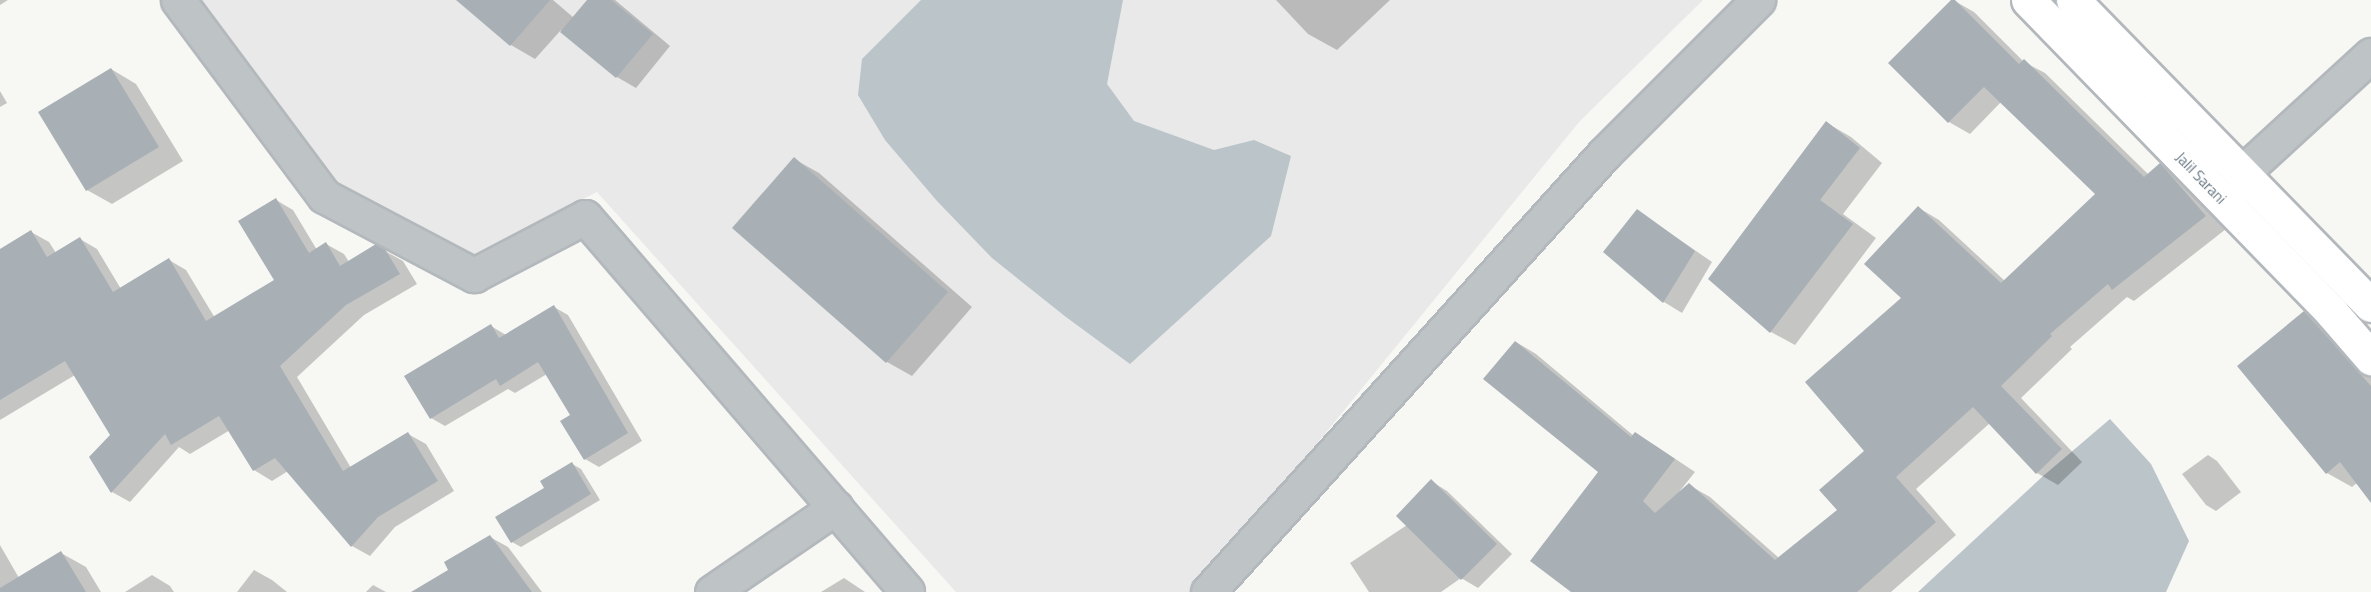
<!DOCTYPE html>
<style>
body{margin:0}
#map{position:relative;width:2371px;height:592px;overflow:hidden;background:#f7f7f4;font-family:"Titillium Web",sans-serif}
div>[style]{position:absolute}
.built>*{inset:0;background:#e8e9e8}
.water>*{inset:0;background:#bac4c9}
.shadow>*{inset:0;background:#0003}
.building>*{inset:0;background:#a8b0b5}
.roads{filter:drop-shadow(2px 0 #b3b8bc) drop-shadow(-2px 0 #b3b8bc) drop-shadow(0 2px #b3b8bc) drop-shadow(0 -2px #b3b8bc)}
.street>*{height:33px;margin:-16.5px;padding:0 16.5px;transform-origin:16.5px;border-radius:16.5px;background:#bec3c6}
.secondary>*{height:33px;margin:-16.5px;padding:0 16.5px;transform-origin:16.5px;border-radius:16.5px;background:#fff}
span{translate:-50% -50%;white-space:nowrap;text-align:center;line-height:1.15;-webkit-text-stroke:6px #fff;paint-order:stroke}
.street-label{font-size:15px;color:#687783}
</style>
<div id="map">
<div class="built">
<i style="clip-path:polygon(202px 0,1703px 0,1579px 122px,1196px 592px,956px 592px,597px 192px,474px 254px,337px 183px)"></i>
</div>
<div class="water">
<i style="clip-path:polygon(921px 0,1123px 0,1107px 84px,1134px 121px,1214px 150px,1254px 140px,1291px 156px,1271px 236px,1130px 364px,1066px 317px,992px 258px,937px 201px,885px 140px,858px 95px,862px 59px)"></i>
<i style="clip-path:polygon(2110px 419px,2151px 464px,2189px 541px,2166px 592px,1918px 592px,2042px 477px)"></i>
</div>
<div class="shadow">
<i style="clip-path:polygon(0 0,8px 0,0 5px)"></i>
<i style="clip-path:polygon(459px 0,553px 0,574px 18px,589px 0,615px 0,670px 46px,636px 88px,617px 77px,561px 30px,535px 59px,511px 45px)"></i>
<i style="clip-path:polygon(1276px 0,1390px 0,1337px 50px,1308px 34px)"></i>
<i style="clip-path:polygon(1953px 0,1974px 12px,2024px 62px,2045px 73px,2149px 175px,2161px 165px,2181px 177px,2226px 229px,2134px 301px,2127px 297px,2070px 347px,2072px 349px,2021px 398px,2082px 462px,2058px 485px,2037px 473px,1990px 423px,1916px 489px,1956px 535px,1891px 592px,1573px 592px,1600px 472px,1516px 342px,1536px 354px,1634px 436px,1636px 434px,1656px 446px,1695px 472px,1679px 492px,1689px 485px,1710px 497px,1779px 558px,1839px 510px,1866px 451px,1903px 298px,1919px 208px,1939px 220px,2005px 281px,2097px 194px,2001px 102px,1970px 134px,1949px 122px)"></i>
<i style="clip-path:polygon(111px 69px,136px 84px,183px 161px,112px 204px,87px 190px)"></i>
<i style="clip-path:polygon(0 91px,7px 103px,0 107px)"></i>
<i style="clip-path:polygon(1827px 123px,1851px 137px,1882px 163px,1843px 214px,1876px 238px,1795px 345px,1771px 332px,1710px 279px)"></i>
<i style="clip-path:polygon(794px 159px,819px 173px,972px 307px,912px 376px,887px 362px,734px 228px)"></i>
<i style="clip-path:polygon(276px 200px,293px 210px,317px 250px,326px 244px,344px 254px,349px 262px,376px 246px,403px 261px,417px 284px,364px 315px,297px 377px,351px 468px,408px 434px,426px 444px,454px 491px,395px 527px,370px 556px,352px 546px,288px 471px,272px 481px,254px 470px,230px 430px,190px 454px,179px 447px,130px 502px,112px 492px,91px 458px,111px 435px,75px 375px,0 420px,0 251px,31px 232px,49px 242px,56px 253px,80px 239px,97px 249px,121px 289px,169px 260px,186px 270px,215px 318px,276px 281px)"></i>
<i style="clip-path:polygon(1638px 211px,1712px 262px,1682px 313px,1664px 302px,1605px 252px)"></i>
<i style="clip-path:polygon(554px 307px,568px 315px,642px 441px,599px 467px,585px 459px,572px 415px,547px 374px,515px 393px,508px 389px,445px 426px,431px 418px,491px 326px,506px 335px)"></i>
<i style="clip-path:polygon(2304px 313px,2329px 327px,2371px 376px,2371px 501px,2357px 483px,2352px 487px,2327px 473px)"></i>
<i style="clip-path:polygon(2208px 455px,2217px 461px,2241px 492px,2216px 511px,2206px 505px,2182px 474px)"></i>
<i style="clip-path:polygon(572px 464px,581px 469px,600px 500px,521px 547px,512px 542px,546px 488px)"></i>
<i style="clip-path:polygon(1431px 481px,1447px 491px,1512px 554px,1478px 588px,1461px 578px,1441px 592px,1369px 592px,1350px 563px,1407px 525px)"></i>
<i style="clip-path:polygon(490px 537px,508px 547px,542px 592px,414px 592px,451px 570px)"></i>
<i style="clip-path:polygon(0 545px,19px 578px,61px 553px,86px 567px,101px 592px,0 592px)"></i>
<i style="clip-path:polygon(254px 570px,272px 580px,287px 592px,237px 592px)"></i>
<i style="clip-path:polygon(152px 575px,170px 586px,174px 592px,125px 592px)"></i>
<i style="clip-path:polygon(844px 578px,865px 592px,821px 592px)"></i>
<i style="clip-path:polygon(373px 585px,386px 592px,366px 592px)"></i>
</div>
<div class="building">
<i style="clip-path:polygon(456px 0,550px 0,510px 46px)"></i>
<i style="clip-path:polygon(587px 0,611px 0,653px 34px,616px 78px,560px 32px)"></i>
<i style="clip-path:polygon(1951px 0,1955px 0,2019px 64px,2024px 59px,2144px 177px,2160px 163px,2206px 216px,2112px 290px,2108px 284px,2050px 334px,2052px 336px,2001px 386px,2062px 449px,2036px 474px,1973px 407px,1896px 477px,1936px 522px,1857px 592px,1571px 592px,1530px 561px,1598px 472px,1483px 379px,1515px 341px,1631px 437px,1635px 432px,1675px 459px,1643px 501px,1655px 513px,1689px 483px,1775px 560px,1837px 510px,1819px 490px,1864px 451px,1805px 382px,1901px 298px,1864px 264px,1918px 206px,2001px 283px,2095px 194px,1984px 87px,1948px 123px,1888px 63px)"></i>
<i style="clip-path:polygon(111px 68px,159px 147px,86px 191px,38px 112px)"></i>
<i style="clip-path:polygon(1826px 121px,1860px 148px,1820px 200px,1853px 224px,1770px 333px,1708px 279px)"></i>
<i style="clip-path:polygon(794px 157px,948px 292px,886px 363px,732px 228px)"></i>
<i style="clip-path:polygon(276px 198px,309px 253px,326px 242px,340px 266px,376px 244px,385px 249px,400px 274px,346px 305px,280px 366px,343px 471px,408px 432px,438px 481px,378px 517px,351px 547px,275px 458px,253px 471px,219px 416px,171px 445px,165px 434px,111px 493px,89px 457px,110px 435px,65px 361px,0 400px,0 249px,31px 230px,47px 257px,80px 237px,113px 292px,169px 258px,206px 321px,274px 280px,238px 221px)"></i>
<i style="clip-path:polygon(1637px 209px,1695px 251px,1663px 303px,1603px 252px)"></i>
<i style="clip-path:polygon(554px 305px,628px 433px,584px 460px,560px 421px,570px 415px,538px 362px,500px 386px,496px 379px,430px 419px,404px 376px,491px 324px,499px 338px)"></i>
<i style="clip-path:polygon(2304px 311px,2371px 386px,2371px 503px,2340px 462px,2326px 474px,2237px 366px)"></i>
<i style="clip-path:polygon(572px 462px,591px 494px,511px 543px,495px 517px,544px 488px,540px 481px)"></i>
<i style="clip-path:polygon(1431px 479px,1497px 544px,1461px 580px,1396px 516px)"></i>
<i style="clip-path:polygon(490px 535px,532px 592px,411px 592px,448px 570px,444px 562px)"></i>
<i style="clip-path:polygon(61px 551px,86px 592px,0 592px,0 588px)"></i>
</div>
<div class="roads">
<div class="street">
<i style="left:178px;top:0;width:244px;rotate:53.3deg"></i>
<i style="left:324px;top:196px;width:170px;rotate:27.8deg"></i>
<i style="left:474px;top:275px;width:125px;rotate:-27.6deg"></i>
<i style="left:585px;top:217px;width:494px;rotate:49.3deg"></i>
<i style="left:2242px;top:173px;width:175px;rotate:-42.5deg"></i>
<i style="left:712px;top:592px;width:150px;rotate:-34.4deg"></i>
<i style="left:1208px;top:592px;width:590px;rotate:-47.88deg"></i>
<i style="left:1604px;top:154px;width:218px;rotate:-45deg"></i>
</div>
<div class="secondary">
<i style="left:2028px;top:0;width:436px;rotate:45.8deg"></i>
<i style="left:2332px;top:313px;width:60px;rotate:49.1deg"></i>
<i style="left:2073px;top:0;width:426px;rotate:45.7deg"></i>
</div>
</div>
<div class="street-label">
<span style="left:2201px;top:178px;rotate:46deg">Jalil Sarani</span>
</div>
</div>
